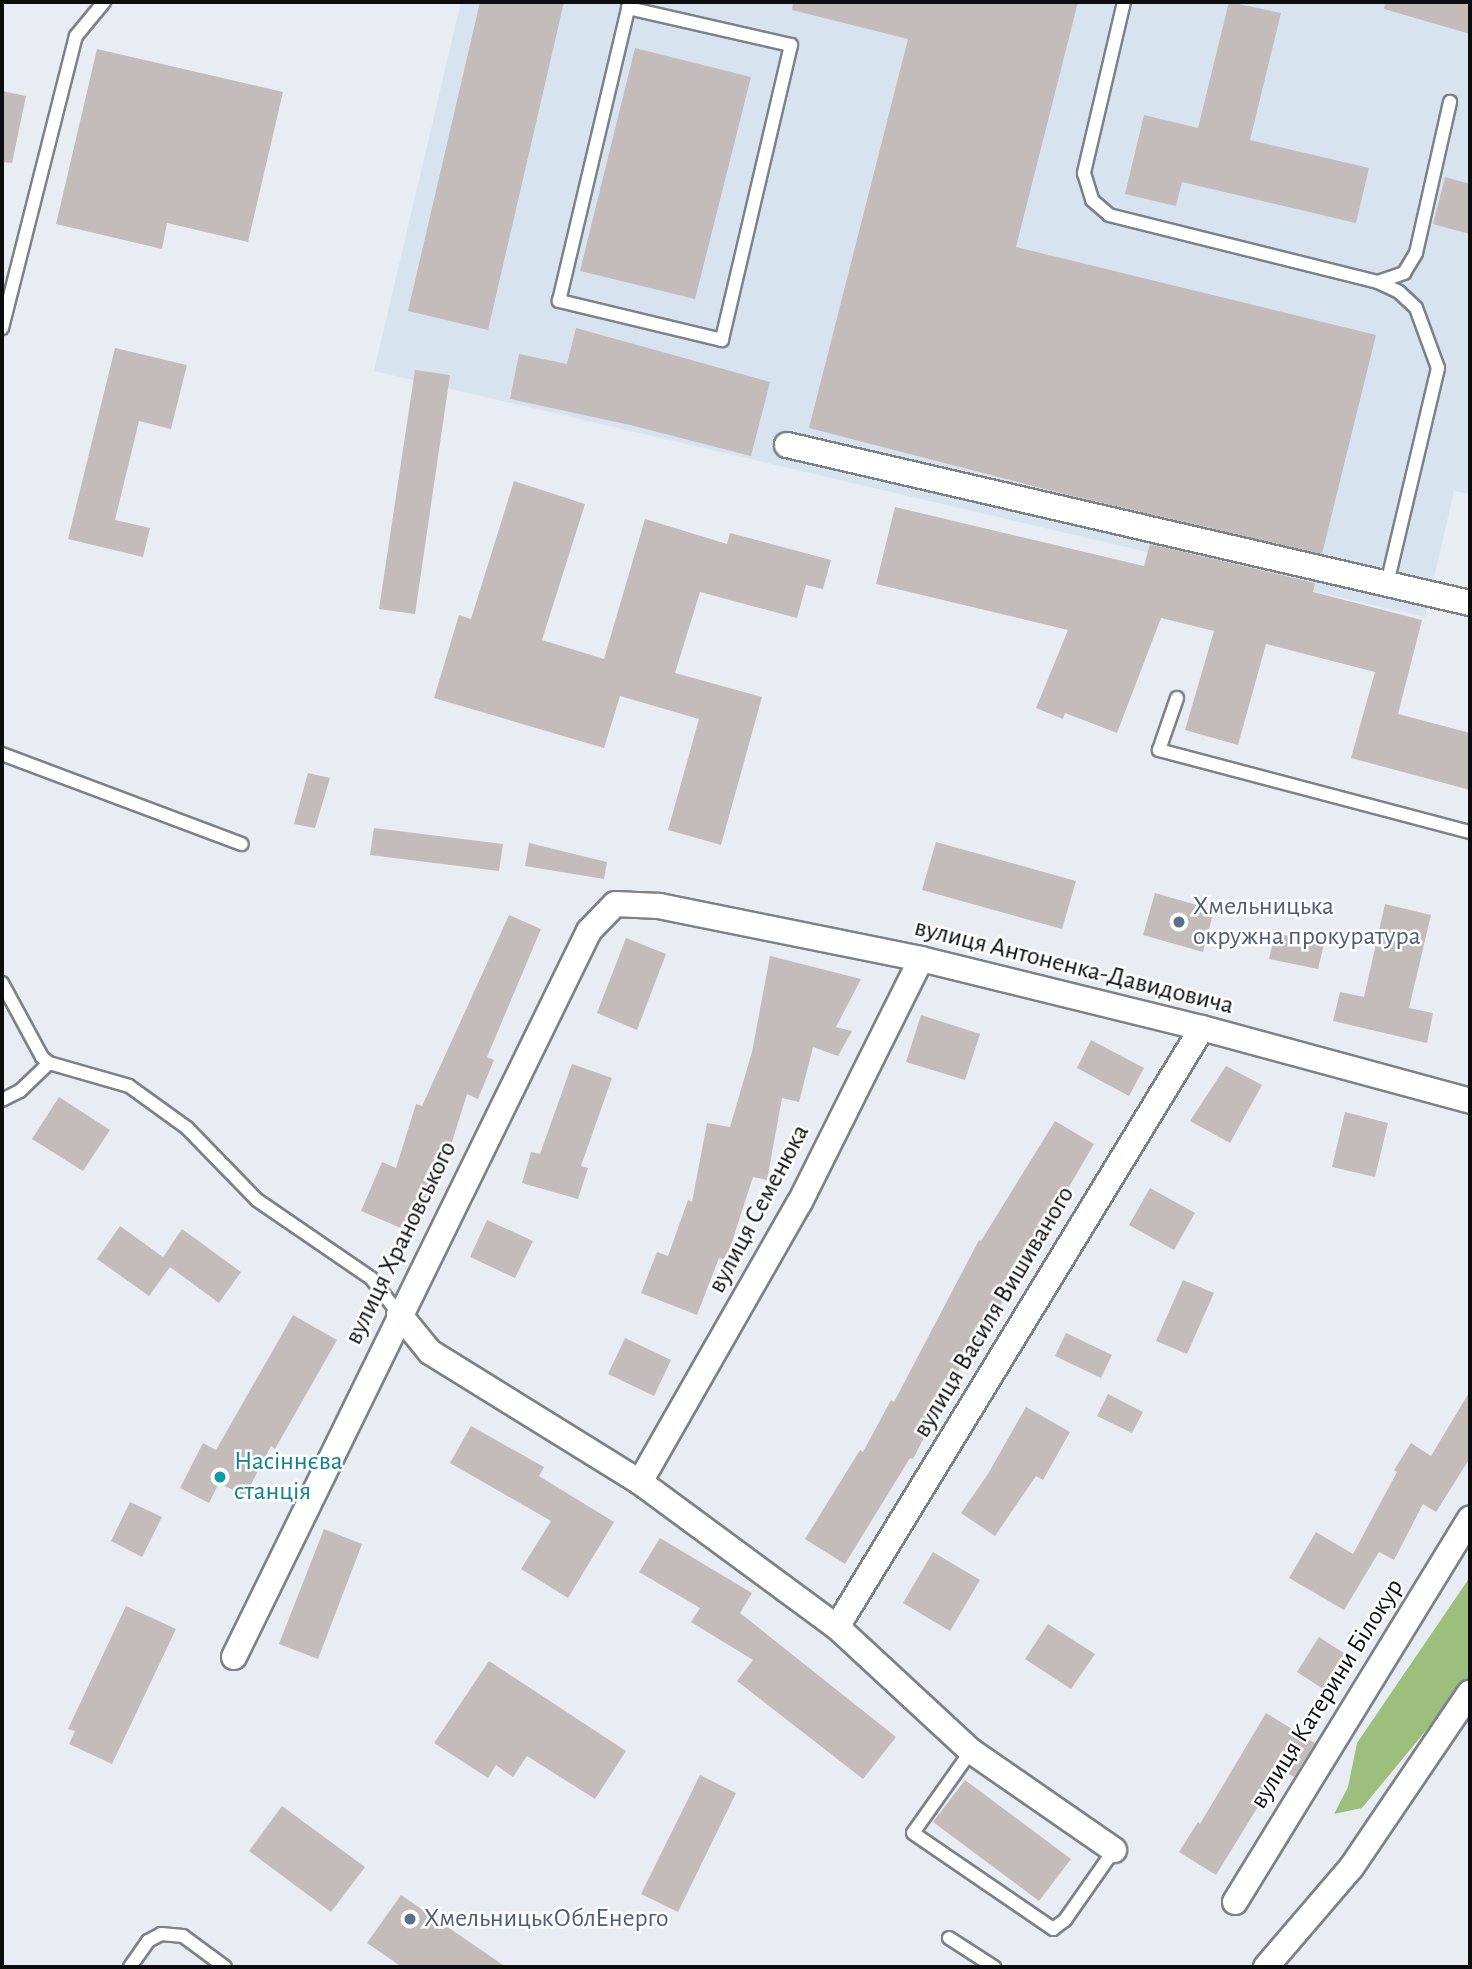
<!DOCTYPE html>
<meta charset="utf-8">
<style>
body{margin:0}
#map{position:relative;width:1472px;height:1969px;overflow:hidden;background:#e7edf3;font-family:"Alegreya Sans",sans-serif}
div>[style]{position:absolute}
.built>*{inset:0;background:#d7e3ef}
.forest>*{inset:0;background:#9cbf7e}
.building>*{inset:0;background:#c4bcba}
.roads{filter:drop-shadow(2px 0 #7c8287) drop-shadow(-2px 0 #7c8287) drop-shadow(0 2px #7c8287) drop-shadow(0 -2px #7c8287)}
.service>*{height:12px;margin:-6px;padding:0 6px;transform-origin:6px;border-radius:6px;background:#fff}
.minor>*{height:24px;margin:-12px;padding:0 12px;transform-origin:12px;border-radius:12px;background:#fff}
.dots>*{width:19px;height:19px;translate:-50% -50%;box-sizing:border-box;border:4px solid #fff;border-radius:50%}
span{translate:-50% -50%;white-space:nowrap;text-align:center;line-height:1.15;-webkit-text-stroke:5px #fff;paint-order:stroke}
.service-label{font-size:26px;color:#4e5e75}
.left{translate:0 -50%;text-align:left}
.street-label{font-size:26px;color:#0b0d0f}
.culture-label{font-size:26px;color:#0d838f}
.frame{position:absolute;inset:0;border:4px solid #0b0d0f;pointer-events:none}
</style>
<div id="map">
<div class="built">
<i style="clip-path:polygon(461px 2px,1470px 2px,1470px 494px,1454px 491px,1425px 617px,374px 371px)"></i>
</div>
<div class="forest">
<i style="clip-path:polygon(1470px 1577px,1470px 1692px,1449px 1719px,1433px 1722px,1362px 1808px,1334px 1814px,1348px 1787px,1357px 1743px)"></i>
</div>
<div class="building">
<i style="clip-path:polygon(480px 2px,564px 2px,488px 330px,408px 311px)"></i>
<i style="clip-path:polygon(793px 2px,1078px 2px,1016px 247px,1376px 335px,1322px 554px,1068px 495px,809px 428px,908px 39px,792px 10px)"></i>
<i style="clip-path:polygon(1229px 2px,1281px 13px,1250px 140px,1369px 168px,1356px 223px,1182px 182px,1176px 206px,1125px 194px,1144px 115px,1198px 128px)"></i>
<i style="clip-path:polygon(1385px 2px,1470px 2px,1470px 34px,1384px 9px)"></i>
<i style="clip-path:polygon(635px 48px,751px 77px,695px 299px,580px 271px)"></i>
<i style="clip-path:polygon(97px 49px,283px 92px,248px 242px,167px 223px,162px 249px,56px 224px)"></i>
<i style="clip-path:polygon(2px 91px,26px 96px,12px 163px,2px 162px)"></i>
<i style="clip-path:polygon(1445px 177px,1470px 184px,1470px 234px,1433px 224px)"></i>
<i style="clip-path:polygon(576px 328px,770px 382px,751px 456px,630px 425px,510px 399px,519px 354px,567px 364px)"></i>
<i style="clip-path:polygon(115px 348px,187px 365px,171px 429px,139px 421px,115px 520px,150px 528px,143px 557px,68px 539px)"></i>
<i style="clip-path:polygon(415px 370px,450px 375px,415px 614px,379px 609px)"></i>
<i style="clip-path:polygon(514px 481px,585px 504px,542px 640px,604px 659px,645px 519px,727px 544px,730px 533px,831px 560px,823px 589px,806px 585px,797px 618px,700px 592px,675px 673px,762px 697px,721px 845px,668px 830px,699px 719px,620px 696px,604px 748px,434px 698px,459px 615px,471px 619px)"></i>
<i style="clip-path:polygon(895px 507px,1144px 566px,1150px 544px,1315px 583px,1313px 592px,1422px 620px,1398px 714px,1470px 733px,1470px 790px,1351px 758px,1375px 672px,1266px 644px,1238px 745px,1185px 730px,1214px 631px,1161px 618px,1117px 733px,1065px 713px,1063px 719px,1036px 708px,1068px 630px,876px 584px)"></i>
<i style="clip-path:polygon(308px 773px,330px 778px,315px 828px,294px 824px)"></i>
<i style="clip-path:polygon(374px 828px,503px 844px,499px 871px,370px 855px)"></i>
<i style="clip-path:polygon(936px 842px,1076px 881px,1062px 929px,922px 890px)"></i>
<i style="clip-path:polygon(529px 843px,607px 862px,604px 879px,525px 866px)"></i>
<i style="clip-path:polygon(1155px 893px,1214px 910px,1203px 952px,1143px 935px)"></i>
<i style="clip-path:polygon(1385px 904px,1431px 915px,1409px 1008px,1433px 1013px,1427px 1043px,1333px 1021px,1340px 992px,1364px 997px)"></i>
<i style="clip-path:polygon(509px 915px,541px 929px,487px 1057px,494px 1060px,478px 1099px,467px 1094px,446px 1161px,415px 1234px,361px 1211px,382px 1162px,396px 1168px,416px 1104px,422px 1106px)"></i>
<i style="clip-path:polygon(1275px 933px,1324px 944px,1318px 969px,1269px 959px)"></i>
<i style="clip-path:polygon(626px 938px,666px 954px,637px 1030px,597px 1013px)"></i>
<i style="clip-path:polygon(770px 956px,861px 979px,836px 1027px,852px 1031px,838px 1056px,813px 1047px,799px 1102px,782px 1098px,767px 1180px,753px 1177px,726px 1260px,719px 1258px,697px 1315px,641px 1293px,657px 1252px,668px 1256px,688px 1200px,692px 1202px,707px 1123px,730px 1127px,752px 1052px)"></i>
<i style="clip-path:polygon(921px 1015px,980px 1034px,965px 1080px,906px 1062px)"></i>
<i style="clip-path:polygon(1091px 1040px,1144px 1068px,1129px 1096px,1077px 1068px)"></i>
<i style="clip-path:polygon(572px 1064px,612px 1078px,581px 1166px,588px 1168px,578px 1199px,522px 1183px,531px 1152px,540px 1154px)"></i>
<i style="clip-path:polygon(1226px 1066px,1262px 1085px,1230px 1143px,1190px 1121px)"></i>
<i style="clip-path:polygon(59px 1097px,110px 1130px,83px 1171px,32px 1139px)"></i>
<i style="clip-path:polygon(1345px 1112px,1388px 1123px,1375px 1177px,1332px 1167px)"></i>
<i style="clip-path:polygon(1055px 1121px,1094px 1144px,1063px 1197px,1068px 1200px,1045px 1239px,1039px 1236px,975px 1351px,970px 1348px,913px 1459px,910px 1458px,845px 1564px,805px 1539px,860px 1450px,863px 1452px,891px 1400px,894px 1402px,979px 1240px,981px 1241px)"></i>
<i style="clip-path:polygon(1150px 1188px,1195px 1213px,1174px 1250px,1129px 1225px)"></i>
<i style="clip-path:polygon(487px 1220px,533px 1241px,515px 1278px,470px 1257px)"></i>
<i style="clip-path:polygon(120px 1226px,163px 1257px,182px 1229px,241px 1272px,219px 1303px,170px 1267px,149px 1296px,97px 1259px)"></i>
<i style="clip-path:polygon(1183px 1280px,1214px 1293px,1187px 1354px,1156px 1341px)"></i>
<i style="clip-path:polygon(293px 1315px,337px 1340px,275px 1449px,271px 1446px,245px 1496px,219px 1483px,209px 1503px,180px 1488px,203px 1443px,216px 1450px)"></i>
<i style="clip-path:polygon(1066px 1333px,1112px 1355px,1101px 1378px,1055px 1356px)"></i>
<i style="clip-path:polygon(625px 1338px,671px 1360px,654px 1396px,608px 1374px)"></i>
<i style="clip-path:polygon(1470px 1391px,1470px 1458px,1436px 1512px,1423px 1504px,1394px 1560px,1379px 1552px,1344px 1610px,1289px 1578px,1316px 1532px,1353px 1554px,1397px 1472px,1394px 1470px,1411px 1443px,1431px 1456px)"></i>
<i style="clip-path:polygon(1108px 1394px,1143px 1412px,1132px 1433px,1097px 1416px)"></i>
<i style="clip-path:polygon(1026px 1407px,1070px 1432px,1043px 1480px,1036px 1476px,995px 1536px,961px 1513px,988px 1474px)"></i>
<i style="clip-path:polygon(471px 1426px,544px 1467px,539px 1476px,614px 1522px,568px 1598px,521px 1569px,551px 1521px,450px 1463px)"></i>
<i style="clip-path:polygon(130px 1502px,162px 1517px,142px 1557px,111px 1541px)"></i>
<i style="clip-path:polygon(324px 1529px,362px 1544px,318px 1659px,279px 1644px)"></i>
<i style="clip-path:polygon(660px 1538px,752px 1593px,740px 1613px,896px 1737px,863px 1779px,737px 1681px,753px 1660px,691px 1622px,700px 1608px,639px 1572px)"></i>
<i style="clip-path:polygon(933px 1552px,980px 1580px,950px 1631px,903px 1603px)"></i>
<i style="clip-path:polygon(126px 1606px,176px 1629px,112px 1764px,69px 1744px,75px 1731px,68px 1729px)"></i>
<i style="clip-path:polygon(1048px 1624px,1095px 1654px,1071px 1689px,1025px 1659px)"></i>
<i style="clip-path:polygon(1319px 1637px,1356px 1661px,1334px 1696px,1297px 1672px)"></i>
<i style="clip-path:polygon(489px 1661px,626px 1751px,595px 1799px,527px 1756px,513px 1777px,496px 1765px,488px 1778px,434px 1743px)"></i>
<i style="clip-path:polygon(1266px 1713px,1315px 1743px,1294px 1777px,1281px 1769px,1216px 1875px,1179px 1852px,1198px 1822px,1200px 1824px)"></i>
<i style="clip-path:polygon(700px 1775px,736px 1793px,678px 1912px,641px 1894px)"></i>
<i style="clip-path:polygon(965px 1780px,1071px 1859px,1039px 1901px,933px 1822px)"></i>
<i style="clip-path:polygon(282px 1806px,365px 1867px,331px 1912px,249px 1851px)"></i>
<i style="clip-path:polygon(401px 1895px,506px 1967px,402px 1967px,367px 1943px)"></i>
</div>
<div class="roads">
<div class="service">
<i style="left:1124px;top:2px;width:176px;rotate:103.2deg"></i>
<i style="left:1084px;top:173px;width:28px;rotate:73deg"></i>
<i style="left:1092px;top:200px;width:23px;rotate:41deg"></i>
<i style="left:1109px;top:215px;width:277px;rotate:14deg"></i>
<i style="left:1378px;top:282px;width:28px;rotate:-19deg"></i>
<i style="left:1404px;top:273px;width:23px;rotate:-59deg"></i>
<i style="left:1416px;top:253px;width:155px;rotate:-77.3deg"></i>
<i style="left:628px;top:8px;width:167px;rotate:12.8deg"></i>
<i style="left:791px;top:45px;width:303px;rotate:103.2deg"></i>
<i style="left:722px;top:340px;width:168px;rotate:-166.5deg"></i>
<i style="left:559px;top:301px;width:301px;rotate:-76.7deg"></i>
<i style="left:628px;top:8px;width:6px;rotate:-72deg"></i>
<i style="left:1378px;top:282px;width:23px;rotate:25deg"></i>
<i style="left:1399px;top:292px;width:23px;rotate:43deg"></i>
<i style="left:1416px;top:308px;width:64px;rotate:69.9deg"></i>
<i style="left:1438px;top:368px;width:222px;rotate:103.3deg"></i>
<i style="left:2px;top:328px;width:301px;rotate:-75.8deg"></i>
<i style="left:76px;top:36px;width:44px;rotate:-50.5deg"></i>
<i style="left:1177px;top:698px;width:55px;rotate:109.1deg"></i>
<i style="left:1159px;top:750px;width:322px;rotate:14.8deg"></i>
<i style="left:2px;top:754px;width:256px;rotate:20.6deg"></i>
<i style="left:2px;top:983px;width:84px;rotate:61.6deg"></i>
<i style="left:42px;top:1057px;width:9px;rotate:41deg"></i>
<i style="left:49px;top:1063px;width:83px;rotate:16deg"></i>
<i style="left:129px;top:1086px;width:72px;rotate:35.9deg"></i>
<i style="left:187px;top:1128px;width:100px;rotate:45.8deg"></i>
<i style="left:257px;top:1200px;width:138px;rotate:34.4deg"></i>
<i style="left:371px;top:1278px;width:46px;rotate:52.1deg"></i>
<i style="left:2px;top:1100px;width:20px;rotate:-27deg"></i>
<i style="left:20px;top:1091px;width:40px;rotate:-44deg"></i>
<i style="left:971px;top:1751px;width:100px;rotate:125.3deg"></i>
<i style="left:913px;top:1833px;width:170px;rotate:34.4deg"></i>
<i style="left:1053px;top:1929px;width:15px;rotate:-37deg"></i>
<i style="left:1065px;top:1920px;width:85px;rotate:-55deg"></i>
<i style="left:949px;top:1938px;width:54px;rotate:32.8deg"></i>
<i style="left:130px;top:1967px;width:32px;rotate:-55deg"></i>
<i style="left:148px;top:1941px;width:15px;rotate:-28deg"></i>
<i style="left:161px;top:1934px;width:22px;rotate:5deg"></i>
<i style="left:183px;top:1936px;width:52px;rotate:36.4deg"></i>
</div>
<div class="minor">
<i style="left:787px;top:445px;width:701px;rotate:13.03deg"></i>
<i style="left:399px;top:1314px;width:49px;rotate:50.8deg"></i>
<i style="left:430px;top:1352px;width:247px;rotate:31.8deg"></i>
<i style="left:640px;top:1482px;width:245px;rotate:36.4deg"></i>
<i style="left:837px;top:1627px;width:183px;rotate:42.8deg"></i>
<i style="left:971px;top:1751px;width:174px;rotate:34.7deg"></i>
<i style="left:640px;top:1482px;width:322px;rotate:-60.3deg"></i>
<i style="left:800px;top:1202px;width:271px;rotate:-63.5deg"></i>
<i style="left:837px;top:1627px;width:701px;rotate:-58.64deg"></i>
<i style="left:234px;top:1657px;width:808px;rotate:-63.94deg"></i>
<i style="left:589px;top:931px;width:37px;rotate:-46deg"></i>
<i style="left:615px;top:904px;width:44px;rotate:2.6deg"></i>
<i style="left:659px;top:906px;width:267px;rotate:11.4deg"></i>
<i style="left:921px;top:959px;width:289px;rotate:13.8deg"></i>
<i style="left:1202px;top:1028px;width:278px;rotate:15.2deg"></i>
<i style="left:1235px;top:1902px;width:450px;rotate:-58.5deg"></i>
<i style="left:1266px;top:1967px;width:130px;rotate:-49.4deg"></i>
<i style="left:1351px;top:1868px;width:212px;rotate:-55.9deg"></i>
</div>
</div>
<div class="dots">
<i style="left:1179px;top:922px;background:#5c6f8a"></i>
<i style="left:220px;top:1477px;background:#0f9aa8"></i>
<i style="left:410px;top:1919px;background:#5c6f8a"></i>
</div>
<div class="service-label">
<span class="left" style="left:1193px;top:922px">Хмельницька<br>окружна прокуратура</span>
<span class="left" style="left:424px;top:1919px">ХмельницькОблЕнерго</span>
</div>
<div class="street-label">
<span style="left:1074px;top:967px;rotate:14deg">вулиця Антоненка-Давидовича</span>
<span style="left:759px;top:1209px;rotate:-62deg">вулиця Семенюка</span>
<span style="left:401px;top:1243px;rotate:-64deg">вулиця Храновського</span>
<span style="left:994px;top:1312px;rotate:-59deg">вулиця Василя Вишиваного</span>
<span style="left:1327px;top:1694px;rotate:-58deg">вулиця Катерини Білокур</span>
</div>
<div class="culture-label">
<span class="left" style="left:234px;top:1477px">Насіннєва<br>станція</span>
</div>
<div class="frame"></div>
</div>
